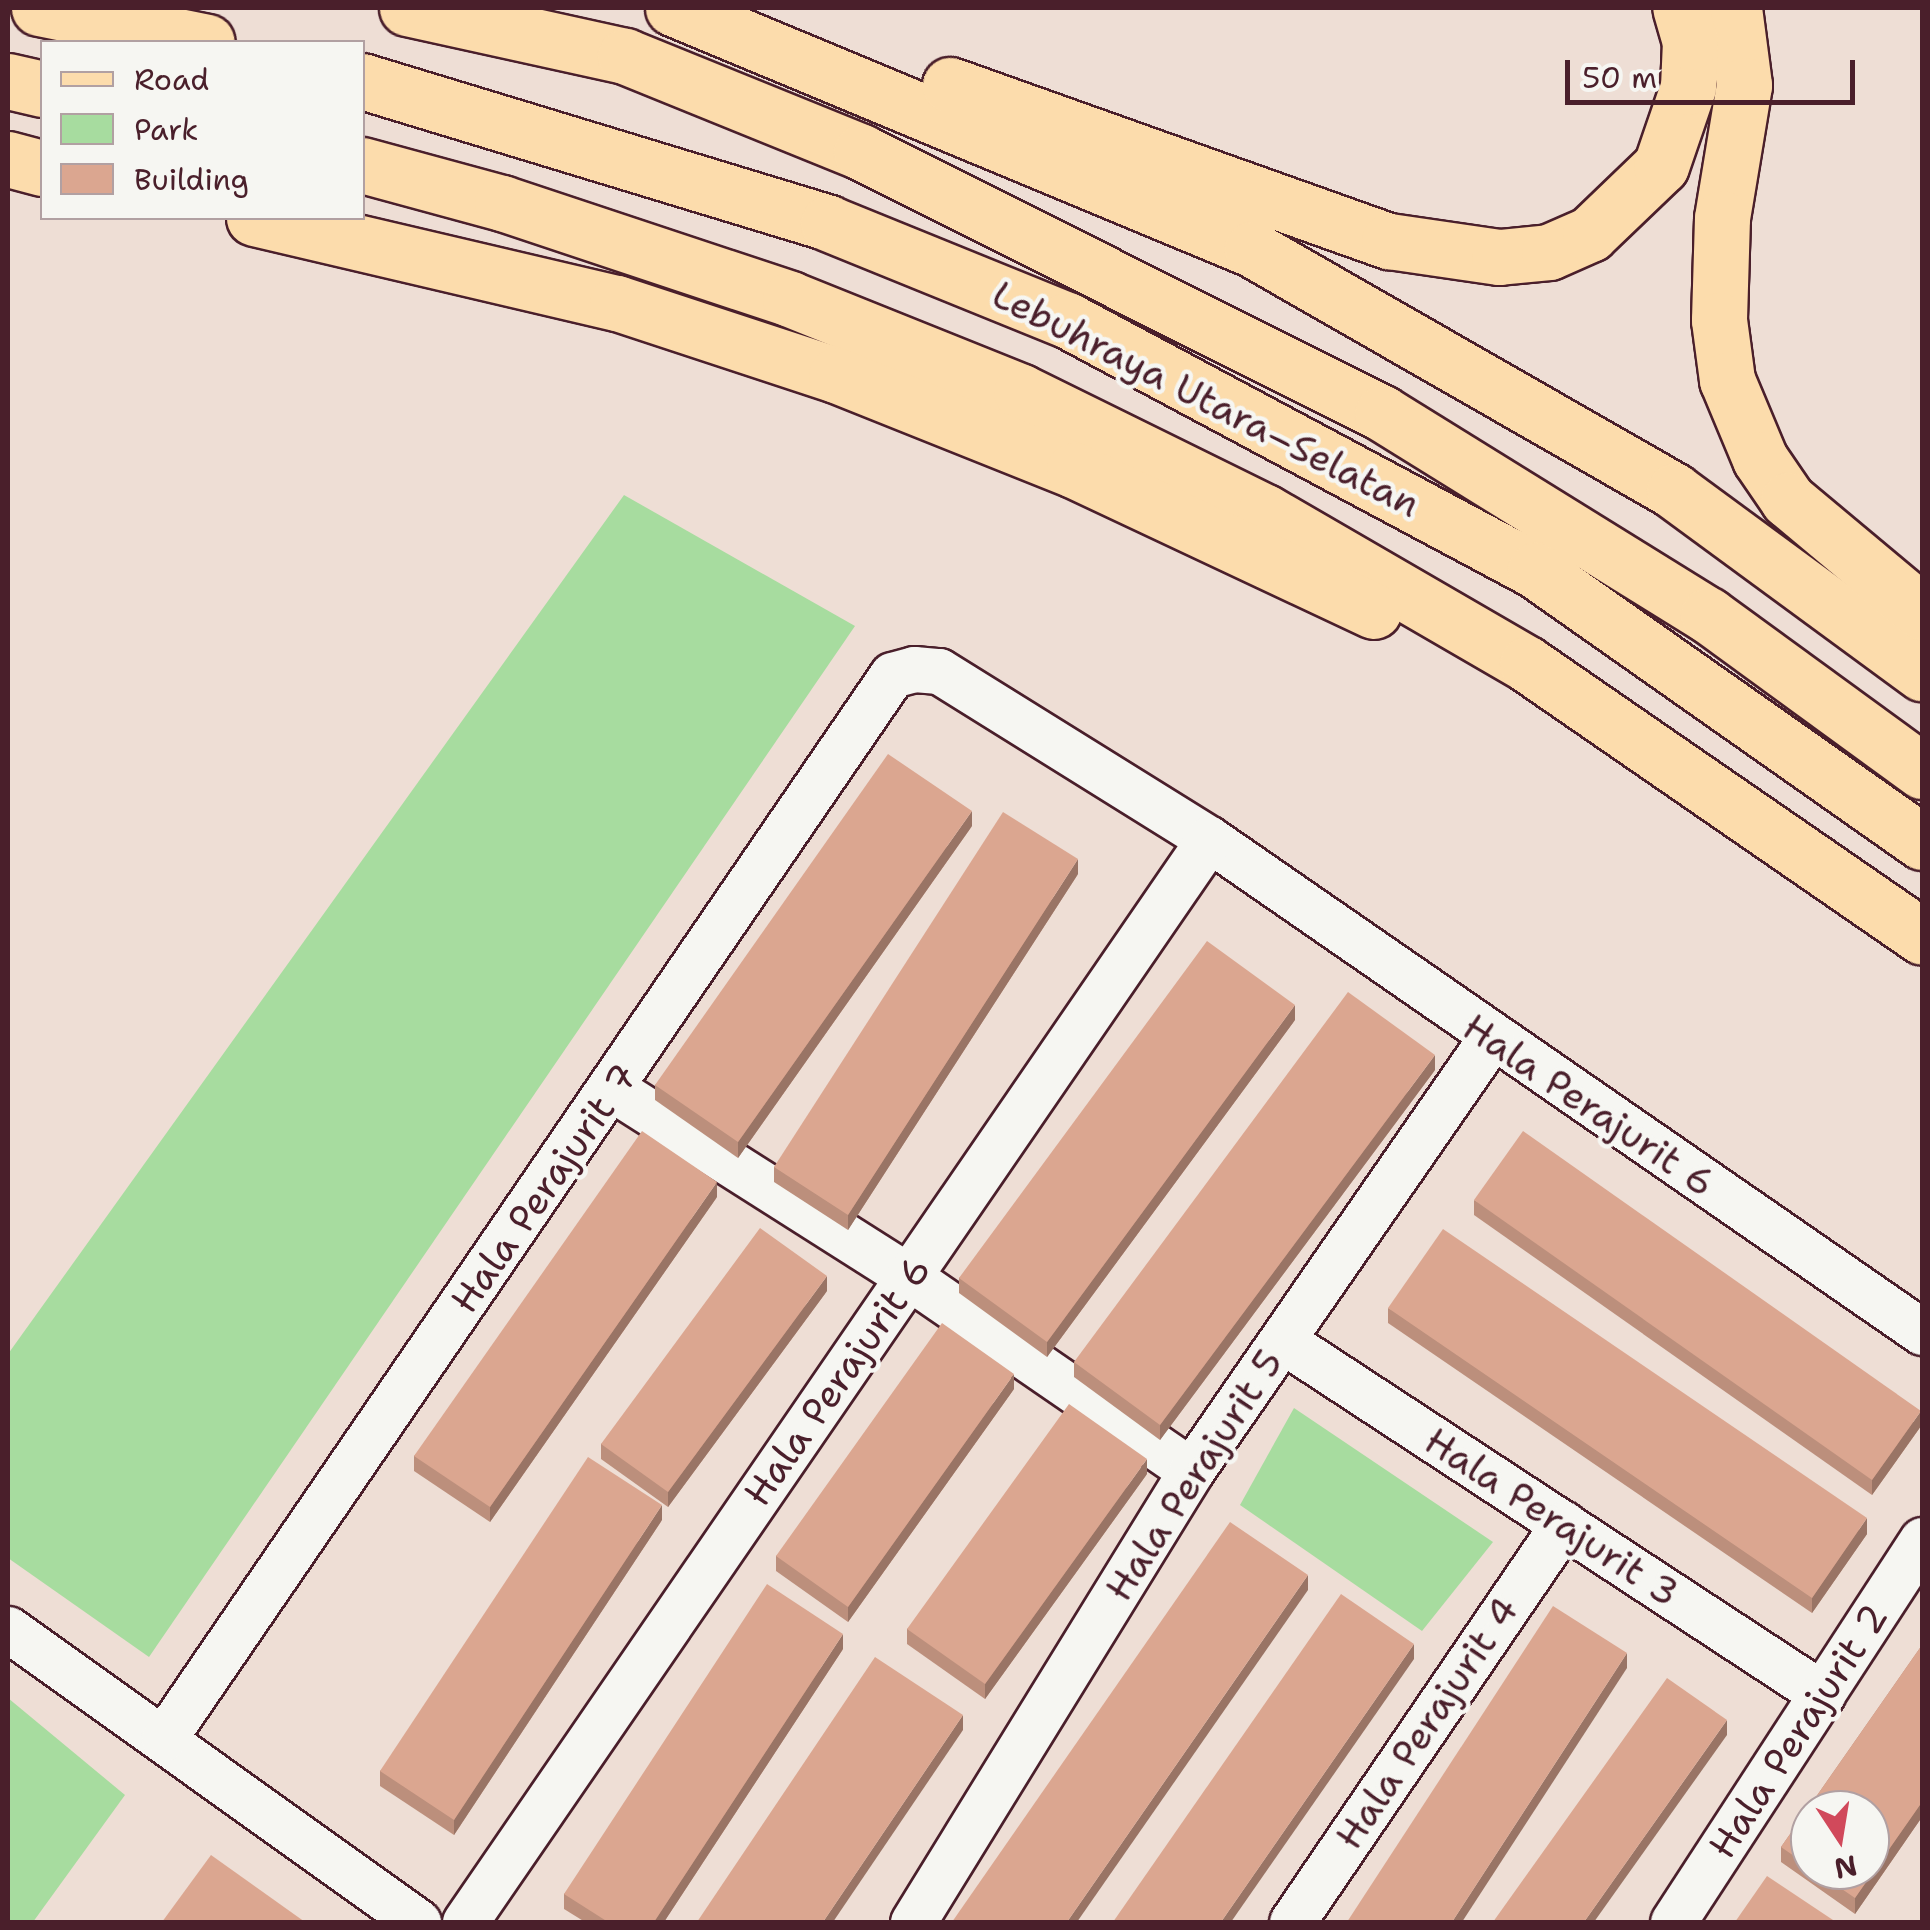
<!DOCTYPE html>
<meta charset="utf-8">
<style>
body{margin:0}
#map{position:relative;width:1930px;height:1930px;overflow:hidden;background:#eeded5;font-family:"Shantell Sans",sans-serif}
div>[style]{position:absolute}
.green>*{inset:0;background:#a7dc9f}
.roads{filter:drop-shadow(2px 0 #4a1f2b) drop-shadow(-2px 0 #4a1f2b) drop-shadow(0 2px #4a1f2b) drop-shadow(0 -2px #4a1f2b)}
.minor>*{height:45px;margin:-22.5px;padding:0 22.5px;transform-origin:22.5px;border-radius:22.5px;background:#f6f6f2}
.primary>*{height:55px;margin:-27.5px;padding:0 27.5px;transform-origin:27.5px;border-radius:27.5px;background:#fcdcac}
.motorway>*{height:55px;margin:-27.5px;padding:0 27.5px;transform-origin:27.5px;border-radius:27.5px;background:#fcdcac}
.wall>*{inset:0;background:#bc8f7c}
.shaded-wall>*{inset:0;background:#997465}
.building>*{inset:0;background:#dba690}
span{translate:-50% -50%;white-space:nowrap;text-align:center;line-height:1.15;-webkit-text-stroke:9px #f6f6f2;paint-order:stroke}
.street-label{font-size:38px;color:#4a1f2b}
.frame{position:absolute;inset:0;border:10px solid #4a1f2b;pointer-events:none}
.legend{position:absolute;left:40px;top:40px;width:325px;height:180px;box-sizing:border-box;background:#f6f6f2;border:2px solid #b1a0a2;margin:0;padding:12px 18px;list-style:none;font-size:30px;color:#4a1f2b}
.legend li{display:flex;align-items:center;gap:20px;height:50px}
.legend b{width:50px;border:2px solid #b1a0a2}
.north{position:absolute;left:1790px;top:1790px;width:100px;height:100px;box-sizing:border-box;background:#f6f6f2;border:2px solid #b1a0a2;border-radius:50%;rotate:168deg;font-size:28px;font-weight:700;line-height:40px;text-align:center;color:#4a1f2b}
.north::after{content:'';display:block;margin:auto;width:35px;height:45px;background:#d1495b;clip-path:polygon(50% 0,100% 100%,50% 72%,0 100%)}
.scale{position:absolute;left:1565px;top:60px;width:290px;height:45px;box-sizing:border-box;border:5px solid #4a1f2b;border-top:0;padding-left:12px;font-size:30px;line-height:35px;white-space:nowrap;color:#4a1f2b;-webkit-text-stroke:8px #f6f6f2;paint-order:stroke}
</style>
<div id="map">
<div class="green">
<i style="clip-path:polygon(624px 495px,855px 626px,149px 1657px,8px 1558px,8px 1354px)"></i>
<i style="clip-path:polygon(1294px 1408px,1493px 1542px,1422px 1631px,1240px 1505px)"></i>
<i style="clip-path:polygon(8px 1698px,125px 1795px,33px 1922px,8px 1922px)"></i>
</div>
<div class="roads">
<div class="minor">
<i style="left:613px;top:1089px;width:351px;rotate:32.4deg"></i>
<i style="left:909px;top:1277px;width:342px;rotate:34.5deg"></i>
<i style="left:1282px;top:1340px;width:646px;rotate:33.25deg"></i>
<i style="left:8px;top:1629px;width:504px;rotate:35.55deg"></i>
<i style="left:164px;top:1738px;width:1288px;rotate:-55.59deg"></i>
<i style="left:892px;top:675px;width:23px;rotate:-15deg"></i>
<i style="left:914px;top:669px;width:25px;rotate:5deg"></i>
<i style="left:939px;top:671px;width:318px;rotate:31.9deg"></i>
<i style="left:1209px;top:839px;width:867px;rotate:34.66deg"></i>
<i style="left:465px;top:1922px;width:1314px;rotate:-55.51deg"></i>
<i style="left:913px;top:1922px;width:530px;rotate:-58.35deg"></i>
<i style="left:1191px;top:1471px;width:527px;rotate:-55.28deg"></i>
<i style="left:1292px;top:1922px;width:482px;rotate:-55.7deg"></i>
<i style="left:1673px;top:1922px;width:456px;rotate:-56.9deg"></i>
</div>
<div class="primary">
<i style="left:673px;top:8px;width:627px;rotate:22.6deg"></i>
<i style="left:1252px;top:249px;width:486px;rotate:29.8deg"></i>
<i style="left:1674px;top:491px;width:308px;rotate:36.3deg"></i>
<i style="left:1734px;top:8px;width:78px;rotate:82.6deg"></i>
<i style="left:1744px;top:85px;width:135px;rotate:99.4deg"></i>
<i style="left:1722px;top:218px;width:102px;rotate:91.7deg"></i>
<i style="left:1719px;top:320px;width:61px;rotate:82.4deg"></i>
<i style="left:1727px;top:380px;width:86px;rotate:67.3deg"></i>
<i style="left:1760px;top:459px;width:50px;rotate:55.7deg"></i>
<i style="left:1788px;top:500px;width:175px;rotate:39.9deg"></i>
<i style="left:8px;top:81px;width:35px;rotate:13deg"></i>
<i style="left:950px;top:85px;width:466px;rotate:19.6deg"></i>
<i style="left:1389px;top:241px;width:111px;rotate:8.3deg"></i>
<i style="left:1499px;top:257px;width:50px;rotate:-5.7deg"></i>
<i style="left:1549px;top:252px;width:45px;rotate:-23.7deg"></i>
<i style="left:1590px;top:234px;width:98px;rotate:-43.8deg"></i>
<i style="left:1661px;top:166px;width:83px;rotate:-71.1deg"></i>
<i style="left:1688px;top:87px;width:45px;rotate:-87.5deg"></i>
<i style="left:1690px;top:42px;width:35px;rotate:-106deg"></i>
<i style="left:8px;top:159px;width:35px;rotate:15deg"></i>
<i style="left:362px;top:165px;width:145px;rotate:15.2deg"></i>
<i style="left:502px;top:203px;width:304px;rotate:18.4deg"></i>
<i style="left:790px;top:299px;width:249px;rotate:21.9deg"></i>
<i style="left:1021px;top:392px;width:272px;rotate:26.2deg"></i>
<i style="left:1265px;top:512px;width:303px;rotate:30.1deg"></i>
<i style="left:1527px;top:664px;width:480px;rotate:34.6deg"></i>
<i style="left:254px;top:218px;width:373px;rotate:13.2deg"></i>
<i style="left:617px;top:303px;width:231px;rotate:18.2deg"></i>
<i style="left:836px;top:375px;width:256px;rotate:21.8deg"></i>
<i style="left:1074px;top:470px;width:331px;rotate:25.2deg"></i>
</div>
<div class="motorway">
<i style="left:39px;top:8px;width:171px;rotate:11.4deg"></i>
<i style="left:407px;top:8px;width:223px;rotate:12.4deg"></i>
<i style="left:625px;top:56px;width:255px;rotate:22.1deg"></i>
<i style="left:861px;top:152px;width:583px;rotate:26.61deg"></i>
<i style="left:1382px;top:413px;width:384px;rotate:31.8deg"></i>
<i style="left:1708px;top:615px;width:265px;rotate:36.1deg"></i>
<i style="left:362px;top:81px;width:487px;rotate:16.9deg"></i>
<i style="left:828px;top:223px;width:258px;rotate:22.1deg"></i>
<i style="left:1067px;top:320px;width:531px;rotate:28.11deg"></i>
<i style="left:1535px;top:570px;width:473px;rotate:35.1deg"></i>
</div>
</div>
<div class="wall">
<i style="clip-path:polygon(972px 826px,738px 1158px,655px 1100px,655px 1085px)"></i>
<i style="clip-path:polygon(1078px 874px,848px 1230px,774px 1182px,774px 1167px)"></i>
<i style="clip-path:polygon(1295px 1020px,1047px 1357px,959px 1293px,959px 1278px)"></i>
<i style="clip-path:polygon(1435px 1070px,1160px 1440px,1074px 1377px,1074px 1362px)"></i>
<i style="clip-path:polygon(717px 1197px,490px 1522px,414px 1471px,414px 1456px)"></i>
<i style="clip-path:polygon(1474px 1200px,1921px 1426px,1872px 1495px,1474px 1215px)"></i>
<i style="clip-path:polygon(827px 1291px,668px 1507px,601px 1459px,601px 1444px)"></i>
<i style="clip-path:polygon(1388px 1308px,1867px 1534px,1812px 1613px,1388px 1323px)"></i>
<i style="clip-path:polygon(1014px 1389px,848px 1622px,776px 1571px,776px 1556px)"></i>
<i style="clip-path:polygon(1147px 1474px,985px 1699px,907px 1644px,907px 1629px)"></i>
<i style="clip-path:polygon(662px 1520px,454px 1835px,380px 1786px,380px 1771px)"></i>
<i style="clip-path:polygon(evenodd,1922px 1645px,1922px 1817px,1855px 1914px,1781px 1862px,1781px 1847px,1922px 1645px,1810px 1810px,1870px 1870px,1810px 1870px,1810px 1810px)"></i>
<i style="clip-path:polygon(843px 1649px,664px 1922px,585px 1922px,564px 1909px,564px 1894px)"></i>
</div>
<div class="shaded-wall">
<i style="clip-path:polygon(972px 811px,972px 826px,738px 1158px,738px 1142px)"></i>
<i style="clip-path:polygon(1078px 859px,1078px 874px,848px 1230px,848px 1215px)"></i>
<i style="clip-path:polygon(1295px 1005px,1295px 1020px,1047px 1357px,1047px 1342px)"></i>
<i style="clip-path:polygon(1435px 1055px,1435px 1070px,1160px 1440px,1160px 1425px)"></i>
<i style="clip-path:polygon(717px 1182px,717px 1197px,490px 1522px,490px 1507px)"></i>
<i style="clip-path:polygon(827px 1276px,827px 1291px,668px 1507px,668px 1492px)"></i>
<i style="clip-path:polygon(1014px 1374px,1014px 1389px,848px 1622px,848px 1607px)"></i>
<i style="clip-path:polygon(1921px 1411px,1921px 1426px,1872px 1495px,1872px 1480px)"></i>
<i style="clip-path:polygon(1147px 1459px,1147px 1474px,985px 1699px,985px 1684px)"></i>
<i style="clip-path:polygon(662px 1505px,662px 1520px,454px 1835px,454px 1820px)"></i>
<i style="clip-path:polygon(1867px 1518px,1867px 1534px,1812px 1613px,1812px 1598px)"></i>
<i style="clip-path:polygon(1308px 1575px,1308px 1590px,1077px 1922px,1067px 1922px)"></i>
<i style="clip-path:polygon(843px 1634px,843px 1649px,664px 1922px,654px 1922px)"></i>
<i style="clip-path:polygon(1414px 1644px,1414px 1659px,1231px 1922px,1221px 1922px)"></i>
<i style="clip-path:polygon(1627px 1653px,1627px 1668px,1462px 1922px,1452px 1922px)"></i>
<i style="clip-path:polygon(963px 1715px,963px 1730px,833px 1922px,823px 1922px)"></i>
<i style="clip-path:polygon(1727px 1720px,1727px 1735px,1594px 1922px,1584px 1922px)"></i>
<i style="clip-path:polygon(1922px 1802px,1922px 1817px,1855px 1914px,1855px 1898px)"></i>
</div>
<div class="building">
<i style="clip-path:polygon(888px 754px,972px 811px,738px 1142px,655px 1085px)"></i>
<i style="clip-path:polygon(1003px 812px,1078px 859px,848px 1215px,774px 1167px)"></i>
<i style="clip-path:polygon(1207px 941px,1295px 1005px,1047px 1342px,959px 1278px)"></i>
<i style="clip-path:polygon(1348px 992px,1435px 1055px,1160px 1425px,1074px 1362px)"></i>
<i style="clip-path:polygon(642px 1131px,717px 1182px,490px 1507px,414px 1456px)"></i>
<i style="clip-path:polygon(1523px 1131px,1921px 1411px,1872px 1480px,1474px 1200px)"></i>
<i style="clip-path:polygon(760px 1228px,827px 1276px,668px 1492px,601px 1444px)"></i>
<i style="clip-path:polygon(1443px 1229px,1867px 1518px,1812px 1598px,1388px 1308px)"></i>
<i style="clip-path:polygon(942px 1323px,1014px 1374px,848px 1607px,776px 1556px)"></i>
<i style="clip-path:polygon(1069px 1404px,1147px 1459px,985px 1684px,907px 1629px)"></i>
<i style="clip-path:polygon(588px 1457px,662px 1505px,454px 1820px,380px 1771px)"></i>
<i style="clip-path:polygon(1230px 1522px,1308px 1575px,1067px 1922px,952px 1922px)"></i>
<i style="clip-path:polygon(767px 1584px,843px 1634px,654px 1922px,608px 1922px,564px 1894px)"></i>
<i style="clip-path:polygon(1341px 1594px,1414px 1644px,1221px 1922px,1113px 1922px)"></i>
<i style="clip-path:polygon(1553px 1606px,1627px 1653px,1452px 1922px,1347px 1922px)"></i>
<i style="clip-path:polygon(1922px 1645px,1922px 1802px,1855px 1898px,1814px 1870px,1870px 1870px,1870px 1810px,1810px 1810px,1810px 1867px,1781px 1847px)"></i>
<i style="clip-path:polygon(875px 1657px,963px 1715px,823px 1922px,697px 1922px)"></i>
<i style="clip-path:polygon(1667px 1678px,1727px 1720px,1584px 1922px,1493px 1922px)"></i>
<i style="clip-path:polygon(211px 1855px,305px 1922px,162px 1922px)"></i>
<i style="clip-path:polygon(1767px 1876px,1836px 1922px,1735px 1922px)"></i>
</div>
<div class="street-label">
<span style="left:1206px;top:399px;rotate:27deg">Lebuhraya Utara–Selatan</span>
<span style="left:1589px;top:1105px;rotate:34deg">Hala Perajurit 6</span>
<span style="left:544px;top:1188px;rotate:-55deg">Hala Perajurit 7</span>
<span style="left:837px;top:1381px;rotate:-55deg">Hala Perajurit 6</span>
<span style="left:1194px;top:1475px;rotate:-57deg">Hala Perajurit 5</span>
<span style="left:1552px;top:1517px;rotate:33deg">Hala Perajurit 3</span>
<span style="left:1427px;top:1723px;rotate:-56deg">Hala Perajurit 4</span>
<span style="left:1798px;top:1731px;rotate:-57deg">Hala Perajurit 2</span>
</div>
<div class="frame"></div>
<ul class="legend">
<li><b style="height:12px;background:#fcdcac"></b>Road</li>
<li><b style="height:28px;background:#a7dc9f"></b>Park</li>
<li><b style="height:28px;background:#dba690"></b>Building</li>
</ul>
<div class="north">N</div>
<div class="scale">50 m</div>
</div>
